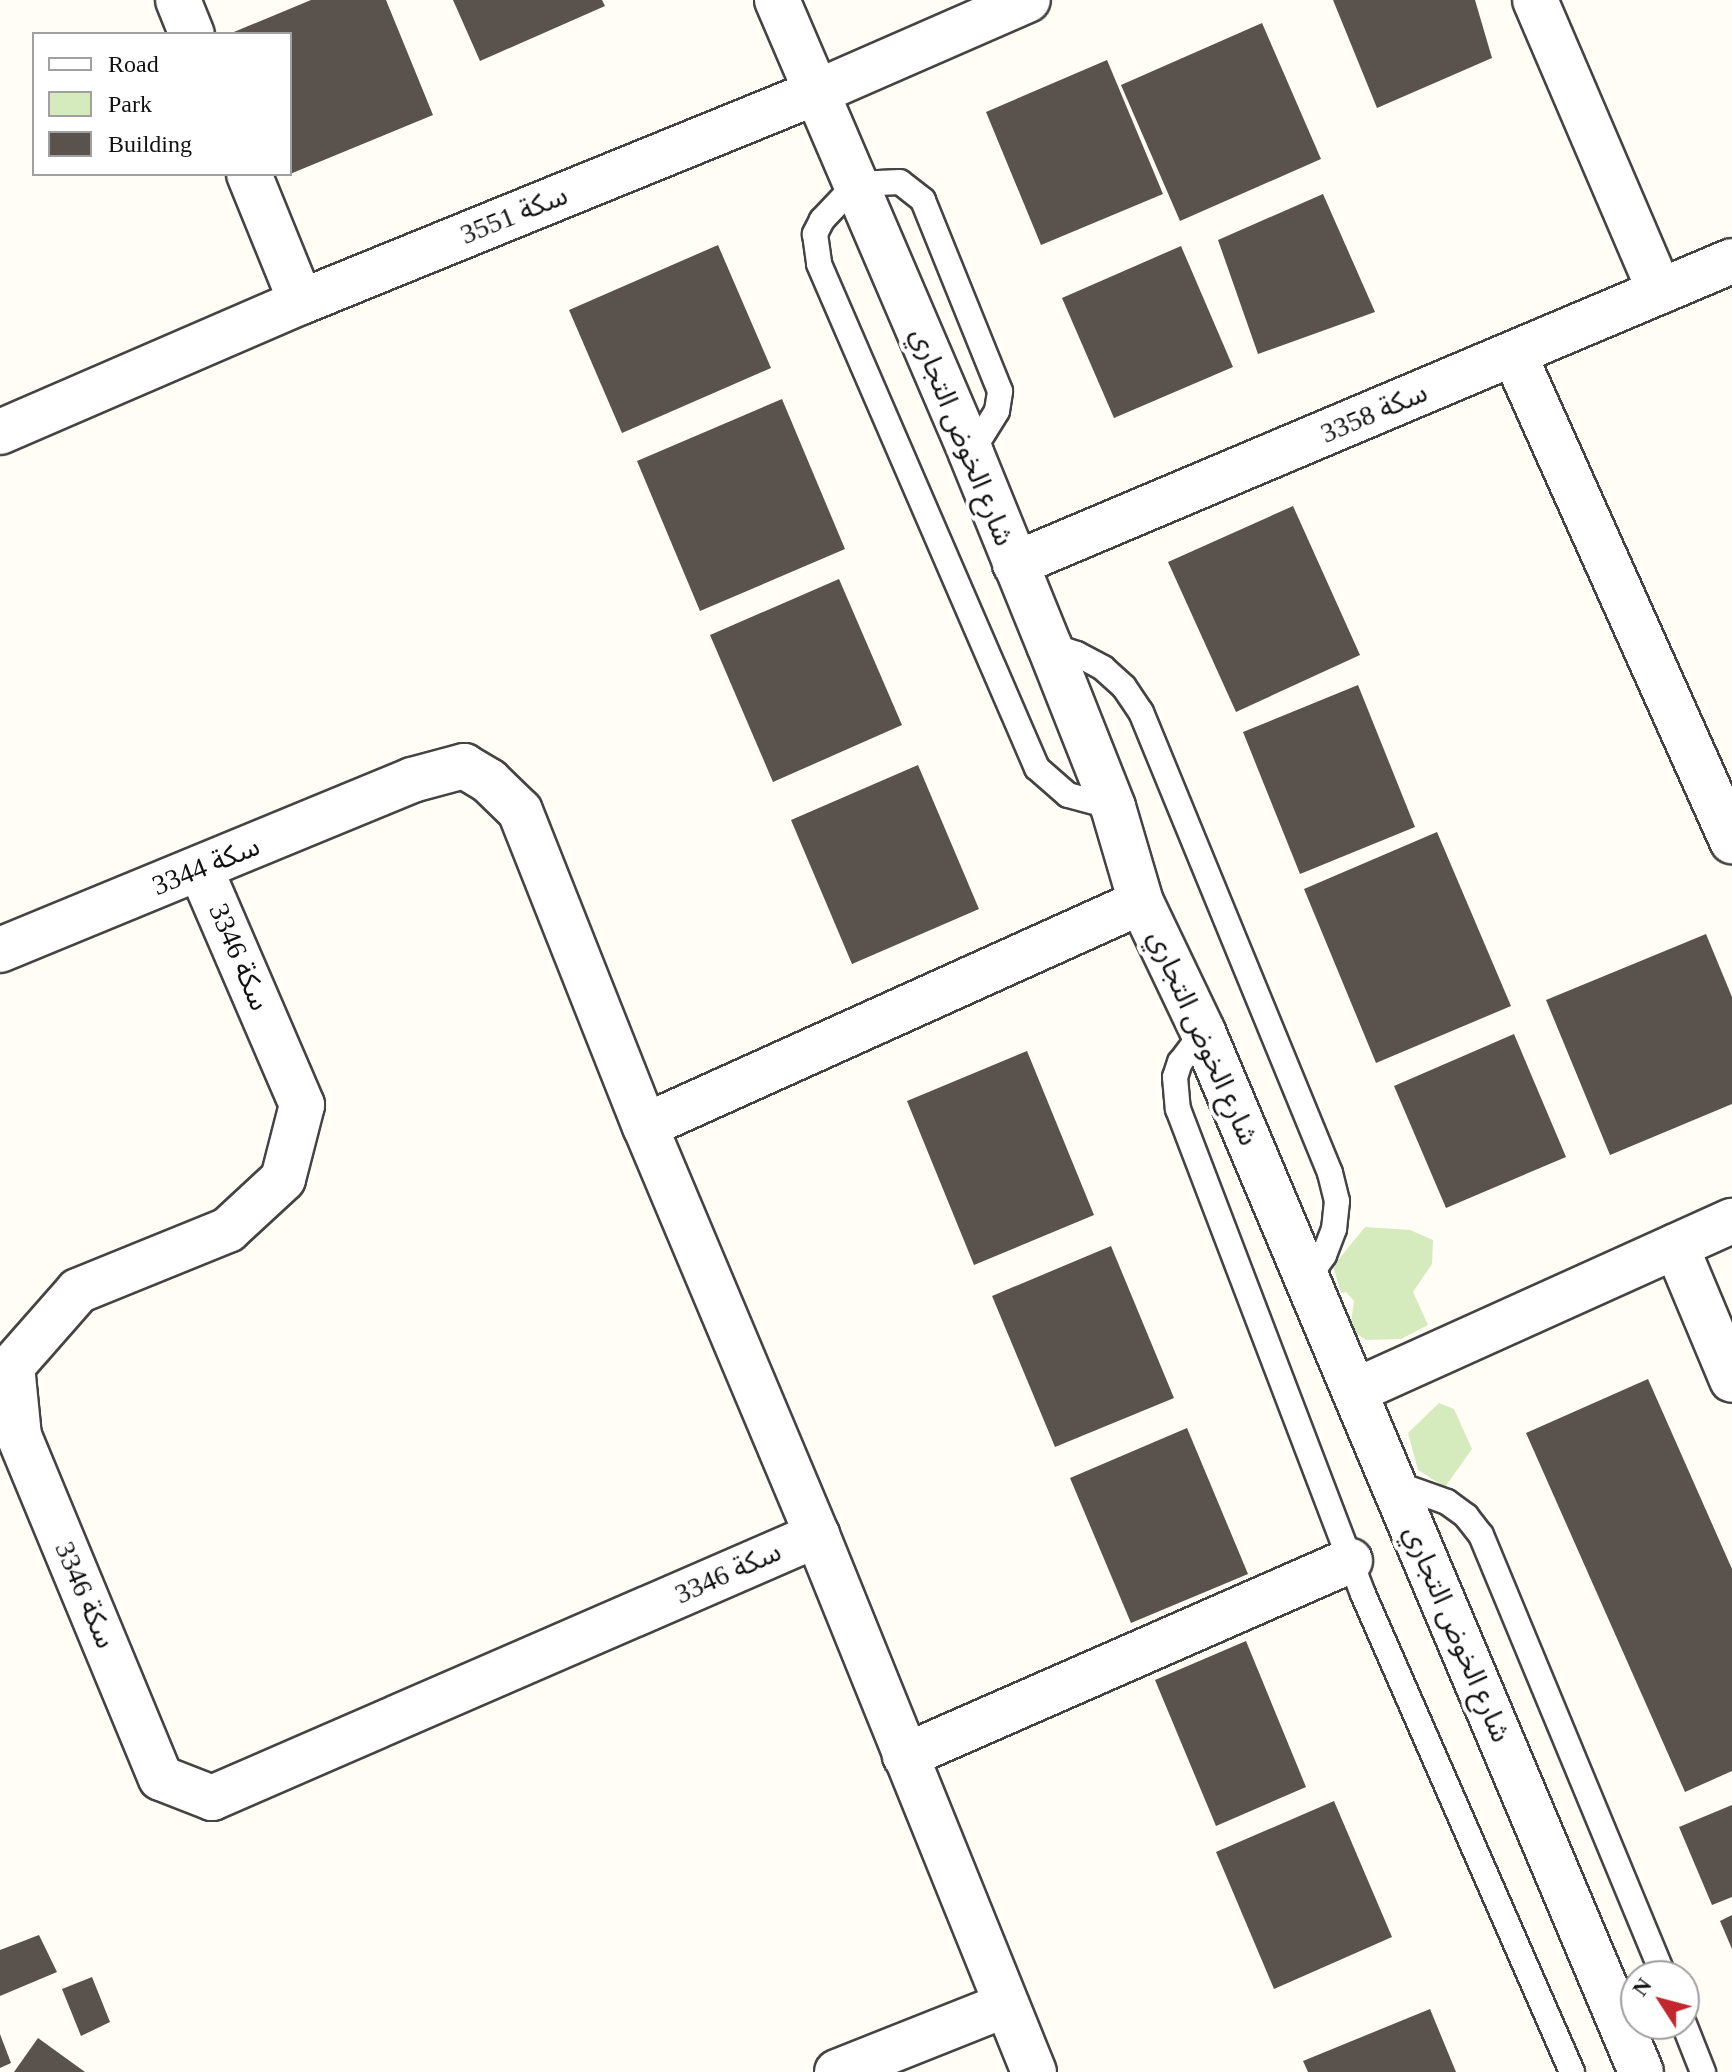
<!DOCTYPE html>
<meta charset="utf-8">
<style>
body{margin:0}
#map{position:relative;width:1732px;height:2072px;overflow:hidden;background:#fffdf5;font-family:"Times New Roman","Noto Sans Arabic",serif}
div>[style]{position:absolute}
.green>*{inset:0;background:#d5ebbd}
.building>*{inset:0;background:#5a524d}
.roads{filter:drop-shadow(2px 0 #444) drop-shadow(-2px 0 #444) drop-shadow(0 2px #444) drop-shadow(0 -2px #444)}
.service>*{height:24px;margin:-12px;padding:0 12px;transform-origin:12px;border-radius:12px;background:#fff}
.minor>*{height:44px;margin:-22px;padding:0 22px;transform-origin:22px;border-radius:22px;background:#fff}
.tertiary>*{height:44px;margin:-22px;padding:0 22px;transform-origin:22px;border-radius:22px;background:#fff}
span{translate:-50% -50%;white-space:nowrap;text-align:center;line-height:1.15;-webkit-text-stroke:8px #fff;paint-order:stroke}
.street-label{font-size:28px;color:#111}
.legend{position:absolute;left:32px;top:32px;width:260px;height:144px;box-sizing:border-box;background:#fff;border:2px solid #a0a0a0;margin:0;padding:10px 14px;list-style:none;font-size:24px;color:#111}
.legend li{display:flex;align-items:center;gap:16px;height:40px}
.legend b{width:40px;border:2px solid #a0a0a0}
.north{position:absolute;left:1620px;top:1960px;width:80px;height:80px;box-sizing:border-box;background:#fff;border:2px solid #a0a0a0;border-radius:50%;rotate:306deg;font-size:22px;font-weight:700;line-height:32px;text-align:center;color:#111}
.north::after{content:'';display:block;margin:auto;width:28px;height:36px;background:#c4262e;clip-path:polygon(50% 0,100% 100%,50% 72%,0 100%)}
</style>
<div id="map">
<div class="green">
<i style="clip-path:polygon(1365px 1227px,1410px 1230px,1433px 1240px,1432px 1264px,1413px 1292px,1428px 1325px,1401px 1339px,1366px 1340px,1350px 1329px,1354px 1301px,1346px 1292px,1341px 1293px,1333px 1266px)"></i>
<i style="clip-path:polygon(1439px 1403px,1454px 1409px,1472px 1449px,1445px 1487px,1418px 1470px,1408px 1433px)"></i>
</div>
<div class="building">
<i style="clip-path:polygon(311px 0,386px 0,433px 115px,290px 174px,290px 34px,229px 34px)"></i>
<i style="clip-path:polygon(453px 0,602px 0,605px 6px,480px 61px)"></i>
<i style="clip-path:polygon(1333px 0,1475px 0,1492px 58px,1377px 108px)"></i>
<i style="clip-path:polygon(1262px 23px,1321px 159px,1180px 221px,1121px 85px)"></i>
<i style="clip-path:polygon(1107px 60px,1163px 194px,1041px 245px,986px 112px)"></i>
<i style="clip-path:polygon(1323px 194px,1375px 312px,1258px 354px,1218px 240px)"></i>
<i style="clip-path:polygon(718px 245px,771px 368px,622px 433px,569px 310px)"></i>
<i style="clip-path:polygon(1181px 246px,1233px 367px,1114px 418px,1062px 298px)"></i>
<i style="clip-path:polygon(782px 399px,845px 549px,700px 611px,637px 461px)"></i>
<i style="clip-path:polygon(1293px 506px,1360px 655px,1236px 712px,1168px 562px)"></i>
<i style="clip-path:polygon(839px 579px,902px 725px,773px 782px,710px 635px)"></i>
<i style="clip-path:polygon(1358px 685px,1415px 827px,1300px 874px,1243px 732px)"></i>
<i style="clip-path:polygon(918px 765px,979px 909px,852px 964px,791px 820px)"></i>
<i style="clip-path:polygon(1437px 832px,1511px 1006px,1376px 1063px,1304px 889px)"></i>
<i style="clip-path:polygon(1706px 934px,1732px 997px,1732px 1104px,1610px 1155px,1546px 1000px)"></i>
<i style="clip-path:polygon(1514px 1034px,1566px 1157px,1446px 1208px,1394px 1086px)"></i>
<i style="clip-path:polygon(1027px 1051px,1094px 1215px,974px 1265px,907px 1101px)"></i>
<i style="clip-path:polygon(1111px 1246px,1174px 1398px,1055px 1447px,992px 1296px)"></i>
<i style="clip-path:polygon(1648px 1379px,1732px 1569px,1732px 1771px,1685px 1792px,1526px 1433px)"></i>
<i style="clip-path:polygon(1187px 1428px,1248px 1574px,1131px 1623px,1070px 1478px)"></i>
<i style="clip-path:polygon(1246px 1641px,1306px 1787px,1216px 1826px,1155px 1680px)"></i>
<i style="clip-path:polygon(1334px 1801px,1392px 1937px,1274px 1989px,1216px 1852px)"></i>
<i style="clip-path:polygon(1732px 1805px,1732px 1897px,1712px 1905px,1679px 1827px)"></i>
<i style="clip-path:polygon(1732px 1915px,1732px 1949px,1720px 1921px)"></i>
<i style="clip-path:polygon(39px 1935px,57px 1972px,0 1996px,0 1950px)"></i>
<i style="clip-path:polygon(92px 1977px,110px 2022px,81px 2036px,62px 1989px)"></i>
<i style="clip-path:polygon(1430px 2009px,1456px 2072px,1308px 2072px,1303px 2061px)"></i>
<i style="clip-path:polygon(0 2034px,11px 2063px,0 2068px)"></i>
<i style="clip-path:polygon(38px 2038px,85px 2072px,14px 2072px)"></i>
</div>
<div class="roads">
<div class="service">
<i style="left:971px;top:453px;width:49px;rotate:-58.2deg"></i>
<i style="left:997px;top:411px;width:20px;rotate:-81deg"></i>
<i style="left:1000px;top:391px;width:206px;rotate:-112deg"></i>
<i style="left:923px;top:200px;width:29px;rotate:-142deg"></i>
<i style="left:900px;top:182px;width:44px;rotate:177.4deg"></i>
<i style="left:856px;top:184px;width:50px;rotate:133.4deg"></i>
<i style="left:822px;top:220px;width:16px;rotate:117deg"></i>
<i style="left:815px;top:234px;width:30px;rotate:82deg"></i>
<i style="left:819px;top:264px;width:549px;rotate:66.61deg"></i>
<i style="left:1037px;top:768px;width:41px;rotate:41.1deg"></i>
<i style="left:1068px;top:795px;width:47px;rotate:14.9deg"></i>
<i style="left:1049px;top:645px;width:29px;rotate:18deg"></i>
<i style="left:1077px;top:654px;width:30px;rotate:28deg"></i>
<i style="left:1103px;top:668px;width:28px;rotate:42deg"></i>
<i style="left:1124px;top:687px;width:30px;rotate:56deg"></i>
<i style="left:1141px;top:712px;width:498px;rotate:67.7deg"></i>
<i style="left:1330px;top:1173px;width:29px;rotate:76deg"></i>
<i style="left:1337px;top:1201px;width:28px;rotate:96deg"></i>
<i style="left:1334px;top:1229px;width:28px;rotate:111deg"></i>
<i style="left:1324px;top:1255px;width:28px;rotate:125deg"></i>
<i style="left:1203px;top:1032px;width:38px;rotate:127deg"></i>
<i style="left:1180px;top:1062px;width:16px;rotate:108deg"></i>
<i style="left:1175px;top:1077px;width:32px;rotate:85deg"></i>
<i style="left:1178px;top:1109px;width:519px;rotate:69.12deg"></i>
<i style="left:1363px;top:1594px;width:522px;rotate:66.38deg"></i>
<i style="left:1394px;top:1483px;width:56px;rotate:19.7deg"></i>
<i style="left:1447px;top:1502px;width:24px;rotate:36deg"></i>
<i style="left:1466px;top:1516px;width:24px;rotate:52deg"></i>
<i style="left:1481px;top:1535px;width:477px;rotate:67.5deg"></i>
<i style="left:1684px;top:2024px;width:52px;rotate:68.4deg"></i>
</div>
<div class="minor">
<i style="left:178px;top:0;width:37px;rotate:68deg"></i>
<i style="left:1535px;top:0;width:317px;rotate:66.8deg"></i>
<i style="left:249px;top:174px;width:138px;rotate:67.9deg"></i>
<i style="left:1514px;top:354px;width:534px;rotate:65.88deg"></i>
<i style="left:200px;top:868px;width:258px;rotate:66.7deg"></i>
<i style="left:302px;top:1105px;width:76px;rotate:104.4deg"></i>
<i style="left:283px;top:1179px;width:75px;rotate:137.2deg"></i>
<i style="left:228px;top:1230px;width:162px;rotate:157.9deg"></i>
<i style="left:78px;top:1291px;width:100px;rotate:131.3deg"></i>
<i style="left:12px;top:1366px;width:70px;rotate:84.3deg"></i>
<i style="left:19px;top:1436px;width:370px;rotate:67.5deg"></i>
<i style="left:161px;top:1778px;width:55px;rotate:21.4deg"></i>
<i style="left:212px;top:1798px;width:660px;rotate:-23.5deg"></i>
<i style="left:0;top:950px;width:446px;rotate:-22.4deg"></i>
<i style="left:412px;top:780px;width:54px;rotate:-15.1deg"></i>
<i style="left:464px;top:766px;width:29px;rotate:31deg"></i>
<i style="left:489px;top:781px;width:43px;rotate:44.1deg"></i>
<i style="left:520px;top:811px;width:339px;rotate:68.4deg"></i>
<i style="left:645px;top:1126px;width:444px;rotate:67.2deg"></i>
<i style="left:817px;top:1535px;width:579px;rotate:68deg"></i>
<i style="left:645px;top:1126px;width:544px;rotate:-24.3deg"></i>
<i style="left:1676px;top:1246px;width:145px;rotate:67.3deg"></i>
<i style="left:1355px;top:1391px;width:414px;rotate:-24.3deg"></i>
<i style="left:905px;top:1756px;width:486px;rotate:-23.7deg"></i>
<i style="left:837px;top:2072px;width:181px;rotate:-21.7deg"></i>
</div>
<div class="tertiary">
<i style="left:777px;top:0;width:493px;rotate:66.8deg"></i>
<i style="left:971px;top:453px;width:207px;rotate:67.9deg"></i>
<i style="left:1049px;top:645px;width:174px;rotate:68.4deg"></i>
<i style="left:1113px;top:807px;width:99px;rotate:73.6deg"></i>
<i style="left:1141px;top:902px;width:144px;rotate:64.5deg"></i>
<i style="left:1203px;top:1032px;width:1128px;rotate:67.16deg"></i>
<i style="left:0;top:432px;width:328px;rotate:-23.4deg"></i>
<i style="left:301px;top:302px;width:557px;rotate:-22.15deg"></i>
<i style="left:817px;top:92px;width:230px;rotate:-23.6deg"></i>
<i style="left:1015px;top:564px;width:778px;rotate:-22.91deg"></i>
</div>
</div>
<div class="street-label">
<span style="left:514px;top:215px;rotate:-22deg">سكة 3551</span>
<span style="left:1374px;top:413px;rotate:-23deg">سكة 3358</span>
<span style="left:962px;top:437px;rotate:68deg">شارع الخوض التجاري</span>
<span style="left:206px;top:866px;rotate:-22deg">سكة 3344</span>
<span style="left:239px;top:957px;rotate:67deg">سكة 3346</span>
<span style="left:1203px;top:1038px;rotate:66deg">شارع الخوض التجاري</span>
<span style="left:728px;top:1573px;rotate:-24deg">سكة 3346</span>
<span style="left:85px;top:1595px;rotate:67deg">سكة 3346</span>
<span style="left:1457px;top:1634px;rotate:67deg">شارع الخوض التجاري</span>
</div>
<ul class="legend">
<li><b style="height:10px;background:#fff"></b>Road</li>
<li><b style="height:22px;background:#d5ebbd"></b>Park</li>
<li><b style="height:22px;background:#5a524d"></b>Building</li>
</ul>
<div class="north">N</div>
</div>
